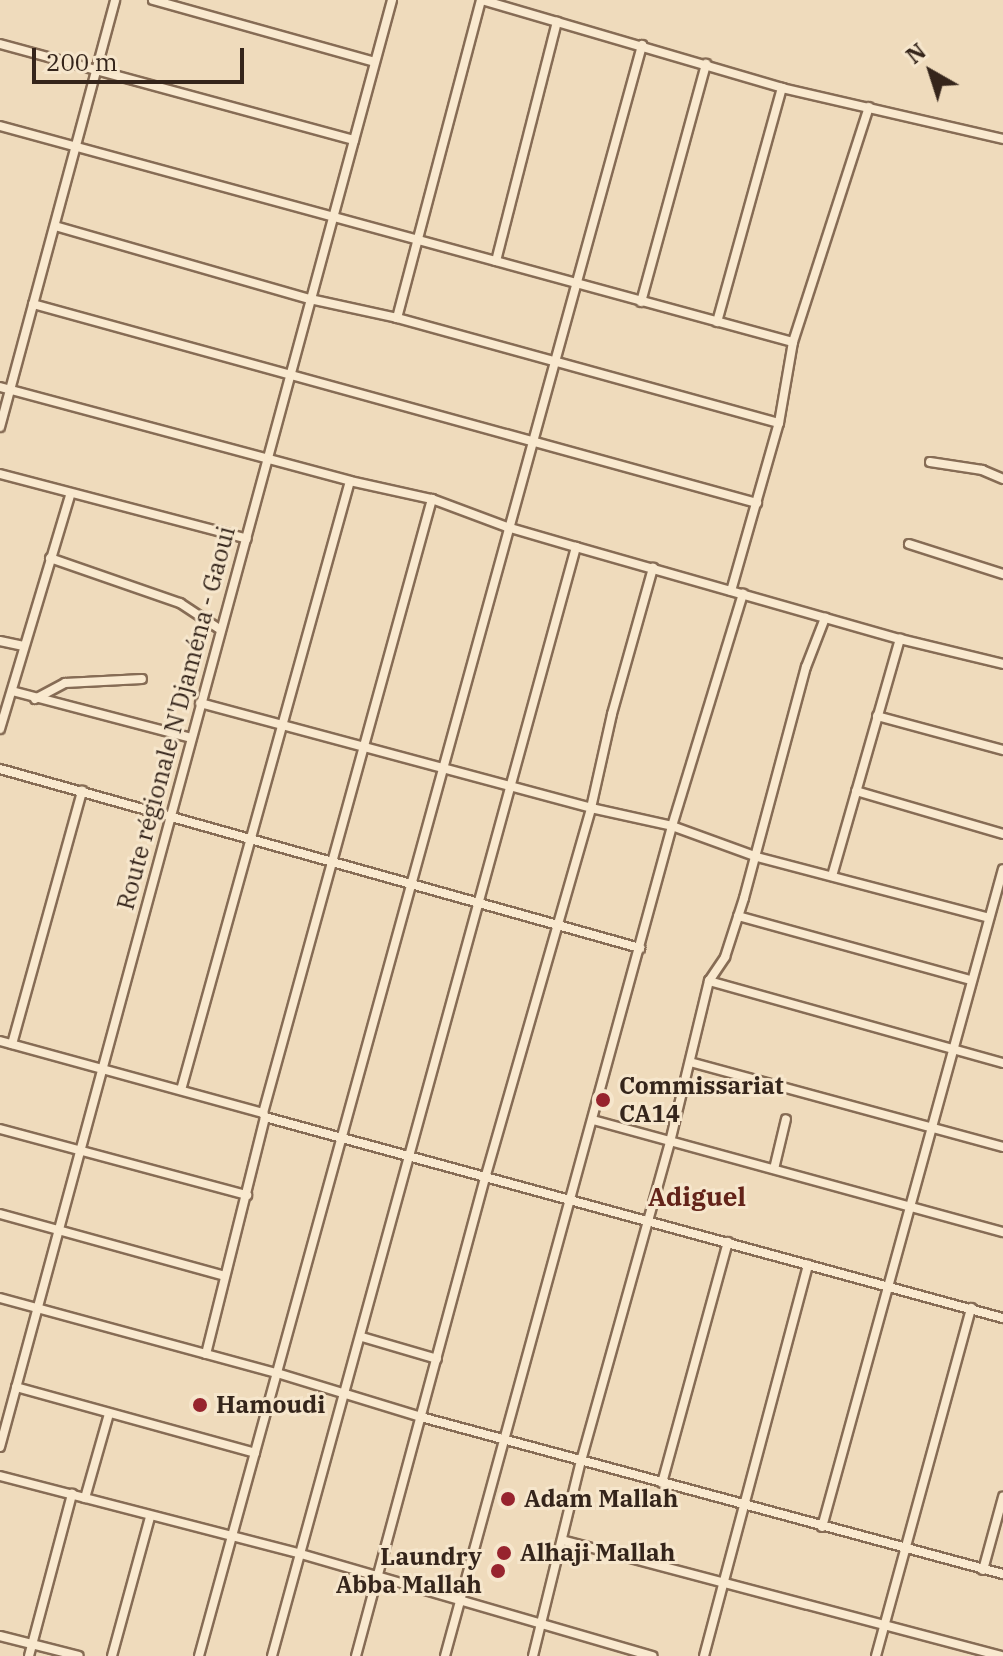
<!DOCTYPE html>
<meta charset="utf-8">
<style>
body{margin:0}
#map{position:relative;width:1003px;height:1656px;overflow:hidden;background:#efdbbc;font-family:"IBM Plex Serif",serif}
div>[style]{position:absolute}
.roads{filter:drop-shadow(2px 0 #866c55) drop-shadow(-2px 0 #866c55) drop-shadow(0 2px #866c55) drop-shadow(0 -2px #866c55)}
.minor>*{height:8px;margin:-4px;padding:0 4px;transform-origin:4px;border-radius:4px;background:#f9e9cf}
.dots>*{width:22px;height:22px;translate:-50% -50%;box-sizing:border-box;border:4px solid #f6e6cc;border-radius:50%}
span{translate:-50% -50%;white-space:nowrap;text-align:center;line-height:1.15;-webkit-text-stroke:6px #f6e6cc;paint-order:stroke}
.street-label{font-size:24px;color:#35251b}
.poi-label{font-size:24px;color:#35251b;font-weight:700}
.left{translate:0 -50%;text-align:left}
.right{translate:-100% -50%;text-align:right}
.neighbourhood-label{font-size:26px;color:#632319;font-weight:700}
.north{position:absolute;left:891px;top:32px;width:80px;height:80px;-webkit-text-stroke:6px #f6e6cc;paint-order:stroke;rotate:321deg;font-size:22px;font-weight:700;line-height:32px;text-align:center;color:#35251b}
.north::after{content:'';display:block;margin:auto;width:28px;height:36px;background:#35251b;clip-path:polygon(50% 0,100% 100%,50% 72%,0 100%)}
.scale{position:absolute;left:32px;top:48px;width:212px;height:36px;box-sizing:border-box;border:4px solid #35251b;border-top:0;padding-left:10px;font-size:24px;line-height:28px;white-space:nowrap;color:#35251b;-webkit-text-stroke:6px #f6e6cc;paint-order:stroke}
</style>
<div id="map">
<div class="roads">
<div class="minor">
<i style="left:153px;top:0;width:230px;rotate:15.6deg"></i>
<i style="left:482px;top:0;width:313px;rotate:16.3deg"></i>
<i style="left:782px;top:88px;width:227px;rotate:13deg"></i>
<i style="left:0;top:44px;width:367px;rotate:15.2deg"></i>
<i style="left:0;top:126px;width:822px;rotate:15.24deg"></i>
<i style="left:55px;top:226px;width:265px;rotate:16deg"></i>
<i style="left:310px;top:299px;width:89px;rotate:12.3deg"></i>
<i style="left:397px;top:318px;width:396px;rotate:15.4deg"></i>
<i style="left:496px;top:261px;width:247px;rotate:-75.7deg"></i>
<i style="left:641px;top:302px;width:247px;rotate:-74.7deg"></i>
<i style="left:33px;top:304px;width:751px;rotate:15.37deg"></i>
<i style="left:397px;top:318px;width:329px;rotate:-75.2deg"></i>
<i style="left:717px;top:322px;width:243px;rotate:-74.5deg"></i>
<i style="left:0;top:387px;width:362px;rotate:15deg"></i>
<i style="left:350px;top:481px;width:84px;rotate:12.4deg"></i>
<i style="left:432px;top:499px;width:80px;rotate:20.5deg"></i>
<i style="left:507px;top:527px;width:72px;rotate:16.2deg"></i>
<i style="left:576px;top:547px;width:337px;rotate:15.9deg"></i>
<i style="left:900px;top:639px;width:106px;rotate:13.6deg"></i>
<i style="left:0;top:427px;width:442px;rotate:-74.9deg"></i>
<i style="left:930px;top:462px;width:53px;rotate:8.7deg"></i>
<i style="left:982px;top:470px;width:23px;rotate:23deg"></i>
<i style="left:0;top:474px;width:255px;rotate:14.7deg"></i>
<i style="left:909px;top:544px;width:99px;rotate:17.7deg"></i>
<i style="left:50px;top:558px;width:138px;rotate:19.1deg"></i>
<i style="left:180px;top:603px;width:49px;rotate:33.4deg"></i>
<i style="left:731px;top:591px;width:175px;rotate:-74.1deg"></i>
<i style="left:779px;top:423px;width:82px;rotate:-80.2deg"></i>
<i style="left:793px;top:342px;width:247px;rotate:-72.1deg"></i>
<i style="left:0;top:641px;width:24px;rotate:12deg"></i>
<i style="left:12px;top:691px;width:185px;rotate:14.7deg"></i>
<i style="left:35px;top:699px;width:34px;rotate:-28deg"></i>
<i style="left:65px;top:683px;width:77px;rotate:-3deg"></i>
<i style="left:200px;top:703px;width:405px;rotate:15deg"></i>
<i style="left:591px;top:808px;width:83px;rotate:12.5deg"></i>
<i style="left:672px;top:826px;width:90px;rotate:20deg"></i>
<i style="left:757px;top:857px;width:240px;rotate:14.7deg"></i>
<i style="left:877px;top:716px;width:131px;rotate:15.1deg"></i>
<i style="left:0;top:729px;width:244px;rotate:-73.3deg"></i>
<i style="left:0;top:769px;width:665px;rotate:15.63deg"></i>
<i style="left:856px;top:791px;width:153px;rotate:16.3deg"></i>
<i style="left:832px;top:876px;width:247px;rotate:-74deg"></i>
<i style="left:738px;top:916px;width:242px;rotate:15.4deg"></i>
<i style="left:709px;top:981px;width:305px;rotate:15.6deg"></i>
<i style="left:0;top:1041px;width:273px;rotate:15.3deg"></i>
<i style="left:263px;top:1113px;width:4px;rotate:63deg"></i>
<i style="left:265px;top:1117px;width:765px;rotate:15.24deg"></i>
<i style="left:12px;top:1044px;width:263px;rotate:-74.5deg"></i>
<i style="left:690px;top:1062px;width:324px;rotate:15.2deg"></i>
<i style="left:181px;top:1090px;width:632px;rotate:-74.49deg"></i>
<i style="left:263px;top:1113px;width:637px;rotate:-74.61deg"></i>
<i style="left:593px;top:1120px;width:425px;rotate:15.3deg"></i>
<i style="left:0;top:1129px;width:256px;rotate:15deg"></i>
<i style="left:774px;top:1169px;width:51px;rotate:-76.5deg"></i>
<i style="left:0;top:1214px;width:233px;rotate:15.4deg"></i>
<i style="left:0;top:1298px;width:287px;rotate:15.2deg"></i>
<i style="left:277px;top:1373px;width:151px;rotate:17deg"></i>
<i style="left:421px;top:1417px;width:603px;rotate:15.1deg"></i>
<i style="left:362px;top:1337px;width:78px;rotate:16.3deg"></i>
<i style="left:206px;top:1354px;width:244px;rotate:-76deg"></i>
<i style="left:16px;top:1387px;width:248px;rotate:15.4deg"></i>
<i style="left:0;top:1447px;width:1499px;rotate:-74.84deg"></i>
<i style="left:0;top:1476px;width:311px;rotate:14.5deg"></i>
<i style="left:301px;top:1554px;width:366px;rotate:16.2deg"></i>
<i style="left:662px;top:1483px;width:250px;rotate:-74.7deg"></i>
<i style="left:85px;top:1498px;width:87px;rotate:-74.1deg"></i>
<i style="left:822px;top:1527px;width:682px;rotate:-74.62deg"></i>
<i style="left:562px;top:1540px;width:454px;rotate:14.8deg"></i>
<i style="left:983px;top:1570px;width:76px;rotate:-74.7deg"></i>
<i style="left:0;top:1636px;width:81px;rotate:14.2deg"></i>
<i style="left:29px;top:1656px;width:168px;rotate:-75.1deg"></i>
<i style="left:112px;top:1656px;width:144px;rotate:-74.7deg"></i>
<i style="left:199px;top:1656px;width:1671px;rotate:-74.62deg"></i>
<i style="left:272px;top:1656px;width:1150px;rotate:-74.67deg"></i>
<i style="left:356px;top:1656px;width:498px;rotate:-74.9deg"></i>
<i style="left:486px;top:1175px;width:382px;rotate:-74deg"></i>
<i style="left:591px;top:808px;width:96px;rotate:-77.4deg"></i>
<i style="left:612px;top:714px;width:152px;rotate:-74.3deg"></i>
<i style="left:445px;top:1656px;width:860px;rotate:-74.7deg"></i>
<i style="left:672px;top:826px;width:243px;rotate:-73deg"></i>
<i style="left:533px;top:1656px;width:201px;rotate:-76.2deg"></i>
<i style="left:581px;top:1461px;width:331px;rotate:-74.4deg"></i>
<i style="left:670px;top:1142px;width:166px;rotate:-76.4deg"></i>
<i style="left:709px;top:981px;width:29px;rotate:-56deg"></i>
<i style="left:725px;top:957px;width:62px;rotate:-72.1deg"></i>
<i style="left:744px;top:898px;width:239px;rotate:-75deg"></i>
<i style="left:806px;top:667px;width:53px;rotate:-68.8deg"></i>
<i style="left:704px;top:1656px;width:405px;rotate:-75.1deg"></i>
<i style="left:876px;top:1656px;width:361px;rotate:-74.7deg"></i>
</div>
</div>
<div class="dots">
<i style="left:603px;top:1100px;background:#97242e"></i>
<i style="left:200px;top:1405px;background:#97242e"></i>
<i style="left:508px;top:1499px;background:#97242e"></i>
<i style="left:504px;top:1553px;background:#97242e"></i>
<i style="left:498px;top:1571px;background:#97242e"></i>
</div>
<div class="street-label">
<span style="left:176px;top:718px;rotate:-75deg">Route régionale N'Djaména - Gaoui</span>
</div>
<div class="poi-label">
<span class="left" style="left:619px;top:1100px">Commissariat<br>CA14</span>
<span class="left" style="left:216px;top:1405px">Hamoudi</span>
<span class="left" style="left:524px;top:1499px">Adam Mallah</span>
<span class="left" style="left:520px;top:1553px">Alhaji Mallah</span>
<span class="right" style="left:482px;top:1571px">Laundry<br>Abba Mallah</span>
</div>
<div class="neighbourhood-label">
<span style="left:697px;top:1197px">Adiguel</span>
</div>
<div class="north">N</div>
<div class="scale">200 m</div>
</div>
